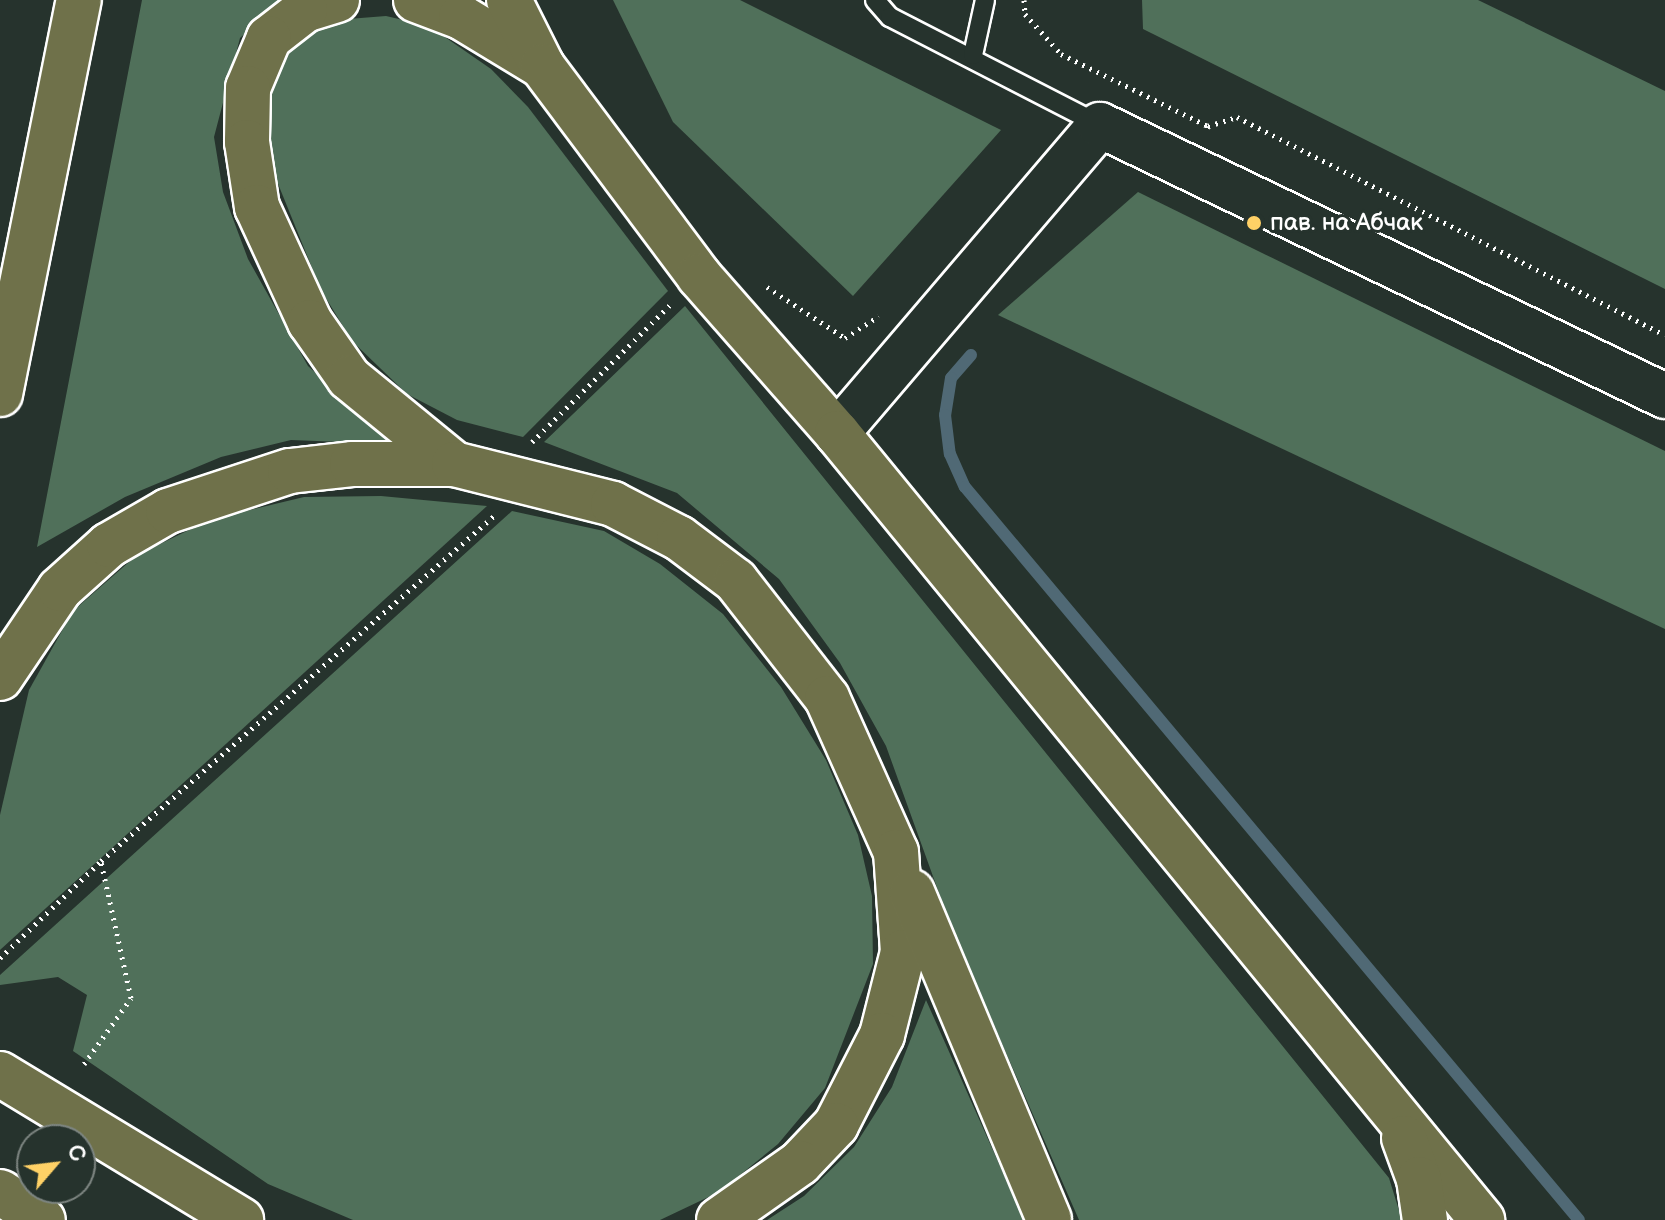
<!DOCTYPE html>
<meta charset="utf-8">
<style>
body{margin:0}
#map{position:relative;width:1665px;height:1220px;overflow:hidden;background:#26332d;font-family:"Balsamiq Sans",sans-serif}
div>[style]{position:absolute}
.green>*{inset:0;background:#50705a}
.stream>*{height:12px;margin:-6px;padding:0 6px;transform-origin:6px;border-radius:6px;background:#506975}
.path>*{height:5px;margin-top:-2.5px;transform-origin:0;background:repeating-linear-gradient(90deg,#fff 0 2px,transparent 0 8px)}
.roads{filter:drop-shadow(2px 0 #fff) drop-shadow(-2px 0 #fff) drop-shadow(0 2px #fff) drop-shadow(0 -2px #fff)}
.service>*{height:18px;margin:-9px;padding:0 9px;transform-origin:9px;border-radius:9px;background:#26332d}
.secondary>*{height:44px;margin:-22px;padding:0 22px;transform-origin:22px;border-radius:22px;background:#26332d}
.trunk>*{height:44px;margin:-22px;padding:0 22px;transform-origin:22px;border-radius:22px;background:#6f714a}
.motorway>*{height:44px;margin:-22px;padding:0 22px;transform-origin:22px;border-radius:22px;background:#6f714a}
.dots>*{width:22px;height:22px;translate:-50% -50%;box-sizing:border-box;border:4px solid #26332d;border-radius:50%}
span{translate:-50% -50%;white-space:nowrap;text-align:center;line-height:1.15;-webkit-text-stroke:6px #26332d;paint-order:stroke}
.poi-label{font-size:24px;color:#fff}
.left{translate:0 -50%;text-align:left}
.north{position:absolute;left:16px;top:1124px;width:80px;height:80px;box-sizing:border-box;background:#26332d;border:2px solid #7d8581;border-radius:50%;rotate:62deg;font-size:22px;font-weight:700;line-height:32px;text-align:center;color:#fff}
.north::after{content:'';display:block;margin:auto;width:28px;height:36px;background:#ffd166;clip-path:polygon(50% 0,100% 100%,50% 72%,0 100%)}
</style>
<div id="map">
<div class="green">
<i style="clip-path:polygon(142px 0,281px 0,240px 38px,214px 137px,223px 192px,248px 259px,308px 366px,393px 444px,291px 440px,221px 457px,125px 497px,37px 547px)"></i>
<i style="clip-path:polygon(613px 0,740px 0,1001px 130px,853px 296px,673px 122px)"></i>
<i style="clip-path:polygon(1142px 0,1478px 0,1665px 91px,1665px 289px,1143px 29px)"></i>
<i style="clip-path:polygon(386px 16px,429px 26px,491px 69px,528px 107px,668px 291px,523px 437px,457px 420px,407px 394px,352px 341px,321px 290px,270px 164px,267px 82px,286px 54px,315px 31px,348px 19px)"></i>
<i style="clip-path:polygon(1138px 192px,1665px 451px,1665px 629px,998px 315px)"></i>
<i style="clip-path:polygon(685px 306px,1389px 1178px,1402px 1220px,1079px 1220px,952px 929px,886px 746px,840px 663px,779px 579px,677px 493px,544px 442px)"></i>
<i style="clip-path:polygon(381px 496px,487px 506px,0 950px,0 815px,29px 690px,73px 611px,137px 555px,212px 519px,304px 497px)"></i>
<i style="clip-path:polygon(512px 511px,604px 531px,660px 564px,723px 614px,781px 687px,826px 760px,858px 835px,872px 896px,873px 964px,825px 1088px,778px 1144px,719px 1192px,660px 1220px,353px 1220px,268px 1184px,73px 1051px,87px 995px,58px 977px,0 985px,0 975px)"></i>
<i style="clip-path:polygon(926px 1000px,1024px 1220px,767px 1220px,804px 1196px,854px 1147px,892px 1087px)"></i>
</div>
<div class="stream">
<i style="left:971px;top:355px;width:30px;rotate:131deg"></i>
<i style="left:951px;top:378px;width:37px;rotate:99deg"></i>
<i style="left:945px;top:415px;width:39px;rotate:83deg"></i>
<i style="left:950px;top:454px;width:36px;rotate:66deg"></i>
<i style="left:965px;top:487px;width:956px;rotate:50.05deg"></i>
</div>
<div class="path">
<i style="left:1024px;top:0;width:14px;rotate:86deg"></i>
<i style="left:1025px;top:14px;width:54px;rotate:48deg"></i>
<i style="left:1061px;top:54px;width:164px;rotate:26.1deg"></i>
<i style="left:1208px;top:126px;width:7px;rotate:117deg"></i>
<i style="left:1208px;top:126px;width:30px;rotate:-17deg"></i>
<i style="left:1237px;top:117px;width:480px;rotate:27deg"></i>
<i style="left:767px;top:287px;width:93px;rotate:33.2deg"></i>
<i style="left:845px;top:338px;width:40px;rotate:-32.9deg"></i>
<i style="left:532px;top:442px;width:194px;rotate:-44.8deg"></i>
<i style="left:0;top:958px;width:140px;rotate:-43.8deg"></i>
<i style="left:101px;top:861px;width:523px;rotate:-41.28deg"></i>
<i style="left:84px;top:1064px;width:81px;rotate:-54.5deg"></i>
<i style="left:131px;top:998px;width:140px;rotate:-102.4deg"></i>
</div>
<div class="roads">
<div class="service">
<i style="left:875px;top:0;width:23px;rotate:49deg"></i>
<i style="left:890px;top:17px;width:236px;rotate:27.2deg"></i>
<i style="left:973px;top:55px;width:56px;rotate:-77.7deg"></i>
</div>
<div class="secondary">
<i style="left:837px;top:433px;width:405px;rotate:-49.5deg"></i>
<i style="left:1100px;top:125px;width:627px;rotate:25.62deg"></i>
</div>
<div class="trunk">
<i style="left:0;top:394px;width:402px;rotate:-78.7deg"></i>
</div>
<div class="motorway">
<i style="left:337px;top:0;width:34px;rotate:163deg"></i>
<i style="left:305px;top:10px;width:46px;rotate:142.1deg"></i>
<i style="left:269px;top:38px;width:54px;rotate:112.8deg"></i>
<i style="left:248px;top:88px;width:54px;rotate:91.1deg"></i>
<i style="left:247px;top:142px;width:66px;rotate:81.3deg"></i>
<i style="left:257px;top:207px;width:127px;rotate:65.3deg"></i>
<i style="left:310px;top:322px;width:68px;rotate:55.1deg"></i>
<i style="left:349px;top:378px;width:136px;rotate:39.3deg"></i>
<i style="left:416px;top:0;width:48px;rotate:20.7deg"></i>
<i style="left:461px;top:17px;width:95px;rotate:31.2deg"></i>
<i style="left:509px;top:0;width:74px;rotate:63.4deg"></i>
<i style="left:542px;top:66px;width:262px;rotate:53.2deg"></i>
<i style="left:699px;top:276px;width:209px;rotate:48.7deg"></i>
<i style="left:837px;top:433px;width:1018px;rotate:50.66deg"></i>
<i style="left:0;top:678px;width:107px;rotate:-56deg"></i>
<i style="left:60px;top:589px;width:66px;rotate:-41.9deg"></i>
<i style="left:109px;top:545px;width:68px;rotate:-30deg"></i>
<i style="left:168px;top:511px;width:128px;rotate:-18.2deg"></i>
<i style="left:290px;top:471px;width:62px;rotate:-6.4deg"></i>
<i style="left:352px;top:464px;width:102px"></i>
<i style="left:454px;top:464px;width:164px;rotate:14.1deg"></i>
<i style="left:613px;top:504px;width:74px;rotate:27.3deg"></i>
<i style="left:679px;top:538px;width:71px;rotate:37deg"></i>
<i style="left:736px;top:581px;width:148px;rotate:52.1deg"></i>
<i style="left:827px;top:698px;width:169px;rotate:65.9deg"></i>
<i style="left:896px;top:852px;width:100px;rotate:86deg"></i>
<i style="left:903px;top:952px;width:86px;rotate:104.2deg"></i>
<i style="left:882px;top:1035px;width:101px;rotate:117.1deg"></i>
<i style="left:836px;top:1125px;width:52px;rotate:133.5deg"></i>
<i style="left:800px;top:1163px;width:99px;rotate:144.9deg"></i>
<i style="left:912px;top:892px;width:355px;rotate:67.3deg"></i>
<i style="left:0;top:1074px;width:282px;rotate:31.2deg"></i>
<i style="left:1404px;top:1138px;width:44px;rotate:69.9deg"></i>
<i style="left:1419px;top:1179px;width:41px;rotate:81.7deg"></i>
<i style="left:0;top:1192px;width:51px;rotate:33.1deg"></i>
</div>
</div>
<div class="dots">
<i style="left:1254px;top:223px;background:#ffd166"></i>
</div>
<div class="poi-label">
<span class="left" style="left:1270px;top:223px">пав. на Абчак</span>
</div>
<div class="north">С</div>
</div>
